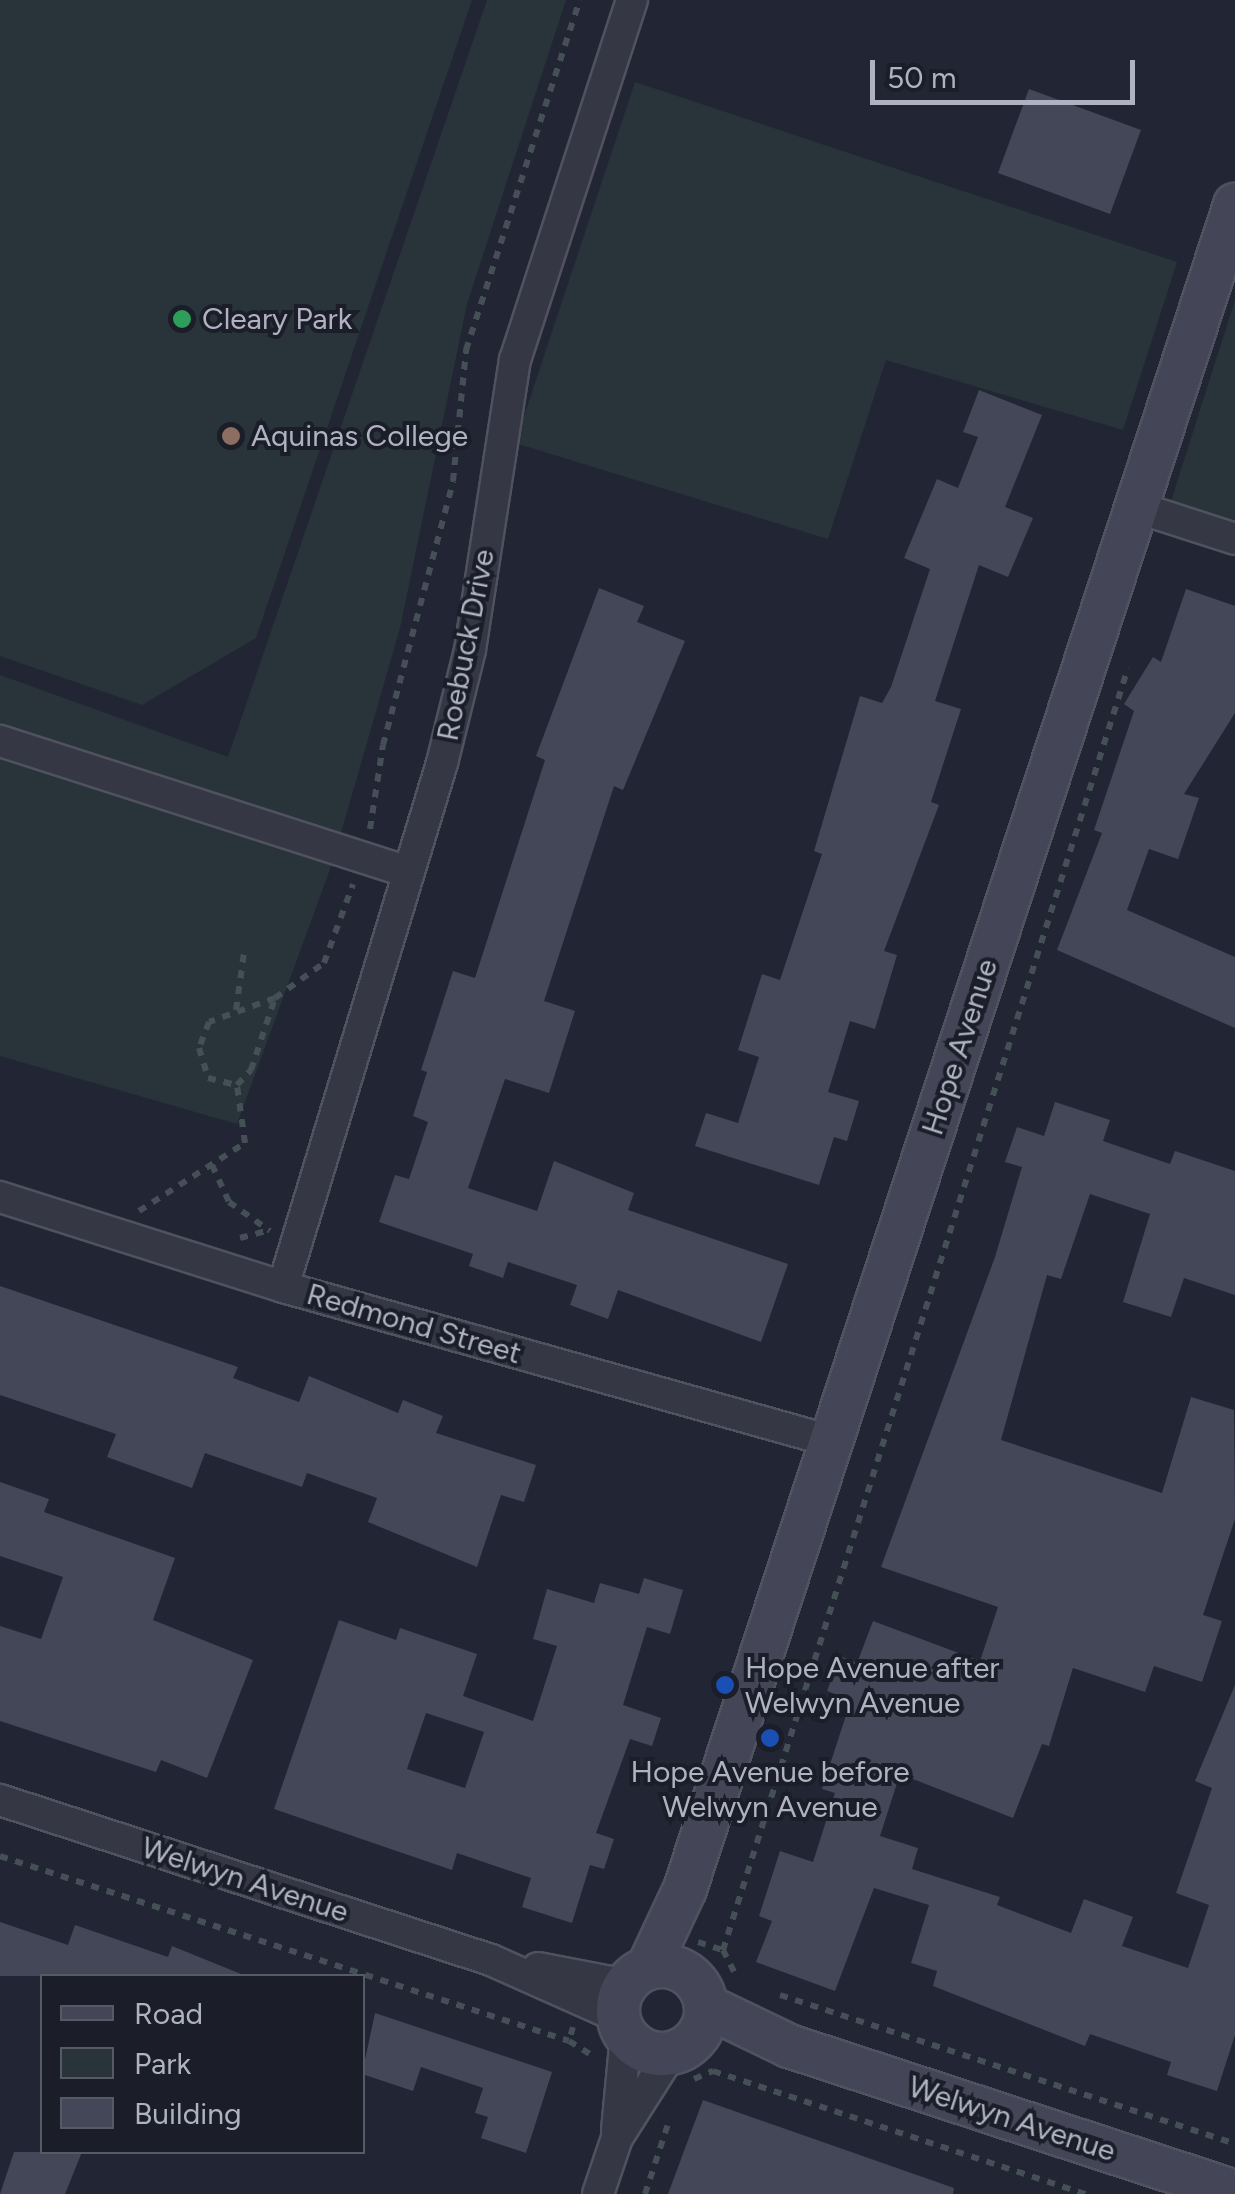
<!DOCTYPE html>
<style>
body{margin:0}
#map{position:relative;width:1235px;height:2194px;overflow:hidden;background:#222534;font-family:Figtree,sans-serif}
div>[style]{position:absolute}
.green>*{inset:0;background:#283439}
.building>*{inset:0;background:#444758}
.path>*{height:6px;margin-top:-3px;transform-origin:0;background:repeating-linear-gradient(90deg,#455056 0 8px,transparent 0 16px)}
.roads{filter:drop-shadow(2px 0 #50525f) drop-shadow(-2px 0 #50525f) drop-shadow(0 2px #50525f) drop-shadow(0 -2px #50525f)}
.street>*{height:30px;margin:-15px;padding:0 15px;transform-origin:15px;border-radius:15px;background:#353745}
.secondary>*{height:42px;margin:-21px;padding:0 21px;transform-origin:21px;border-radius:21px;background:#444657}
.secondary>.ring{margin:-21px;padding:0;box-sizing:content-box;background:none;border:42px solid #444657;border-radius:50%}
.dots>*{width:28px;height:28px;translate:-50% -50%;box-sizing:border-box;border:5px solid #1b1d29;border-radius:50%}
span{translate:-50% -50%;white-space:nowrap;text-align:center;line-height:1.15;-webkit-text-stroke:8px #1b1d29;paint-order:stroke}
.poi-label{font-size:30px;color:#afb2c1}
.left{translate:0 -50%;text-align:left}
.street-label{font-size:30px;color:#afb2c1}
.legend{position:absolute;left:40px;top:1974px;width:325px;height:180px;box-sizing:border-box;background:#1b1d29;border:2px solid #565966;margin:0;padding:12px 18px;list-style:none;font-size:30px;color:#afb2c1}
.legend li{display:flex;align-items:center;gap:20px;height:50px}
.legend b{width:50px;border:2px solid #565966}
.scale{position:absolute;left:870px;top:60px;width:265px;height:45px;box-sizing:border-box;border:5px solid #afb2c1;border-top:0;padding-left:12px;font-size:30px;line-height:35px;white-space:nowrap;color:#afb2c1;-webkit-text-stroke:8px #1b1d29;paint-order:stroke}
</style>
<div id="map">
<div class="green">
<i style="clip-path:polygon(0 0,472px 0,256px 638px,142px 705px,0 656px)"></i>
<i style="clip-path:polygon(487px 0,566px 0,467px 304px,400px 628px,333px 861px,237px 1124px,0 1056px,0 675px,228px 757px)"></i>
<i style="clip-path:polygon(635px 82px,1177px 262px,1123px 430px,886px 360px,828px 539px,515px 443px)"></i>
<i style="clip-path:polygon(1235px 300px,1235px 522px,1171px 501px)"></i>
</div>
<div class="building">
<i style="clip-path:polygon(1029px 89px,1141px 130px,1110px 214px,998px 173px)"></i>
<i style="clip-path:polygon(979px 390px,1042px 415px,1005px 507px,1033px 518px,1008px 577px,979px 565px,935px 701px,961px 709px,931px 802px,939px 805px,884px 951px,897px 955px,875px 1029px,850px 1021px,828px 1092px,859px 1101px,847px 1141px,834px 1137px,819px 1185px,695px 1146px,706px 1113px,738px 1123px,759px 1057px,738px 1050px,762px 974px,780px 980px,822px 854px,814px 851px,860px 696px,882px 703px,891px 687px,930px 569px,904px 558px,937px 479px,958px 488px,978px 437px,963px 432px)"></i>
<i style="clip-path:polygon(599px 588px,644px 606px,637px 622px,685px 641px,623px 790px,614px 786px,544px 1001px,575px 1011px,549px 1093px,505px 1079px,468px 1188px,537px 1211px,554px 1161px,634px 1193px,628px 1210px,788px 1264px,761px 1342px,618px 1290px,608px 1319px,570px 1305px,577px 1285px,508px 1262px,503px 1278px,469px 1266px,473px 1254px,379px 1222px,395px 1175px,409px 1179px,428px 1122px,413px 1116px,427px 1072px,421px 1070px,453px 971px,475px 978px,545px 760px,536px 756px)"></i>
<i style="clip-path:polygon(1186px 589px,1235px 606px,1235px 713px,1184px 794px,1199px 798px,1178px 859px,1149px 849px,1127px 910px,1235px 957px,1235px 1028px,1057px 950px,1102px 833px,1094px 830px,1134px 711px,1124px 704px,1153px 657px,1161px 662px)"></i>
<i style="clip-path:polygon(1055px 1102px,1110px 1120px,1103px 1141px,1170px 1164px,1175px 1151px,1235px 1171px,1235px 1295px,1184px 1278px,1171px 1317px,1123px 1302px,1150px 1214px,1090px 1194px,1061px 1279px,1047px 1275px,1001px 1440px,1162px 1493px,1191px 1397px,1234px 1410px,1235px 1519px,1203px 1615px,1222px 1621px,1202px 1682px,1154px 1666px,1145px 1692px,1073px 1668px,1049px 1746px,1042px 1744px,1013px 1818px,900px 1774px,880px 1836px,918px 1848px,912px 1869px,1000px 1897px,997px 1905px,1071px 1933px,1084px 1899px,1133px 1917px,1122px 1946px,1188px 1968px,1209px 1905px,1176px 1893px,1212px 1788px,1195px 1781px,1235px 1685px,1235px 2035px,1217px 2091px,1167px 2075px,1171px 2062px,1090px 2034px,1085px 2046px,933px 1986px,937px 1971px,911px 1963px,929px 1905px,874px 1888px,835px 1991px,756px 1962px,772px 1921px,759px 1916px,780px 1851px,813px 1862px,835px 1793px,822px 1789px,851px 1700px,827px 1691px,840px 1656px,857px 1663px,873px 1621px,980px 1661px,998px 1607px,881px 1567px,995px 1257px,1022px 1167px,1005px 1162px,1017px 1127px,1044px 1136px)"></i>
<i style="clip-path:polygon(0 1286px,238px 1367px,233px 1378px,299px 1402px,309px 1376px,398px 1413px,403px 1400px,443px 1416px,436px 1433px,536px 1465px,524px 1502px,501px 1495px,477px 1567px,368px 1522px,377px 1498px,307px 1473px,302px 1487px,205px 1453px,192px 1488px,107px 1457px,116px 1434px,0 1395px)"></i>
<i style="clip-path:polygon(0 1482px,49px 1499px,44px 1512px,175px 1558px,153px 1620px,253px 1660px,207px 1778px,161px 1760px,156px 1772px,0 1721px,0 1626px,41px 1639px,63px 1577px,0 1556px)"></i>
<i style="clip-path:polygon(evenodd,644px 1578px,683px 1590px,670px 1634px,647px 1627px,623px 1705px,661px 1718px,652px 1746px,630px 1739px,596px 1833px,614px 1839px,604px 1869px,590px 1865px,572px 1923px,522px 1907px,531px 1878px,457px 1853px,452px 1870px,274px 1809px,339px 1620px,396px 1640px,400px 1628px,477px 1654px,463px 1696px,533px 1721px,557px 1646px,533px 1639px,547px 1589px,594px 1603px,600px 1583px,639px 1594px,644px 1578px,426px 1713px,484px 1732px,465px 1788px,407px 1769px,426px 1713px)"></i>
<i style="clip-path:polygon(0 1922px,68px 1945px,75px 1925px,168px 1957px,172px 1946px,246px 1976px,0 1976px)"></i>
<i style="clip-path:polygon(375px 2013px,552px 2072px,526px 2153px,481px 2138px,488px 2117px,475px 2113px,483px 2088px,421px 2067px,413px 2091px,362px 2074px)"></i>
<i style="clip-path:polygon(703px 2100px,954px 2188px,953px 2194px,668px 2194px)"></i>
<i style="clip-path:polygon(14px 2152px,82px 2152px,65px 2194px,0 2194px)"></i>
</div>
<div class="path">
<i style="left:370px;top:829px;width:85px;rotate:-81.2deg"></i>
<i style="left:383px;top:745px;width:273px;rotate:-75.1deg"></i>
<i style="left:453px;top:481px;width:132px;rotate:-84.3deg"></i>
<i style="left:466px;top:350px;width:368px;rotate:-72deg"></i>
<i style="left:275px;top:998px;width:70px;rotate:160deg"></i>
<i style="left:209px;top:1022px;width:28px;rotate:111deg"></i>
<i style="left:199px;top:1048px;width:31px;rotate:73deg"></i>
<i style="left:208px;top:1078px;width:30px;rotate:14deg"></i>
<i style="left:237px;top:1085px;width:21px;rotate:-47deg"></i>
<i style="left:251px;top:1070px;width:76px;rotate:-71.6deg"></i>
<i style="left:275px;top:998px;width:60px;rotate:-35.5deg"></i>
<i style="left:324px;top:963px;width:84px;rotate:-69.8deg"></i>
<i style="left:236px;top:1010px;width:59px;rotate:-82.1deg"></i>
<i style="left:212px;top:1165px;width:41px;rotate:65.3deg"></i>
<i style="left:229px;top:1202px;width:50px;rotate:35.3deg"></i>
<i style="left:139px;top:1211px;width:126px;rotate:-32.7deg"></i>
<i style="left:245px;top:1143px;width:59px;rotate:-97.9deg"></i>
<i style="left:240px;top:1238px;width:27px;rotate:-15deg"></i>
<i style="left:0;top:1856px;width:598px;rotate:18.01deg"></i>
<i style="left:698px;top:1942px;width:26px;rotate:18deg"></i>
<i style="left:723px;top:1950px;width:30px;rotate:63deg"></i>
<i style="left:723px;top:1950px;width:1344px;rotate:-72.47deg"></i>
<i style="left:780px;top:1995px;width:479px;rotate:18.1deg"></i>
<i style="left:573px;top:2027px;width:15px;rotate:106deg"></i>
<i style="left:569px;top:2041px;width:28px;rotate:32deg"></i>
<i style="left:694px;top:2079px;width:21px;rotate:-23deg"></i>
<i style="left:713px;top:2071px;width:393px;rotate:18.3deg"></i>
<i style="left:645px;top:2194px;width:77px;rotate:-71.8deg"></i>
</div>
<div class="roads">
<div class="street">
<i style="left:1136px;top:507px;width:104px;rotate:17.9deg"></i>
<i style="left:0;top:741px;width:429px;rotate:17.8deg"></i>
<i style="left:0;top:1197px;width:297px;rotate:17.6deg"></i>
<i style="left:283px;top:1287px;width:569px;rotate:15.7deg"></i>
<i style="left:283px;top:1287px;width:548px;rotate:-73.12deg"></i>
<i style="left:442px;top:763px;width:116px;rotate:-76.1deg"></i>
<i style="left:470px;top:650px;width:293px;rotate:-81.2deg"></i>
<i style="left:515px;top:360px;width:379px;rotate:-72deg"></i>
<i style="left:0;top:1800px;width:516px;rotate:18.05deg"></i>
<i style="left:491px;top:1960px;width:140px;rotate:24deg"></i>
<i style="left:538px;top:1968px;width:90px;rotate:10.9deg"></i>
<i style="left:617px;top:2130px;width:95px;rotate:-84.6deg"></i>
<i style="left:598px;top:2194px;width:59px;rotate:-71.3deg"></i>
<i style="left:617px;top:2138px;width:101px;rotate:-57.6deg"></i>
</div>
<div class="secondary">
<i class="ring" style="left:618px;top:1966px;width:46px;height:46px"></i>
<i style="left:648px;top:1968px;width:87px;rotate:-64.9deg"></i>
<i style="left:685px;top:1889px;width:1772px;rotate:-71.91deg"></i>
<i style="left:706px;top:2006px;width:92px;rotate:25.7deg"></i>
<i style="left:789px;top:2046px;width:469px;rotate:18.1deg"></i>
</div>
</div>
<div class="dots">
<i style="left:182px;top:319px;background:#2e9e5b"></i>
<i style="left:231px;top:436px;background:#8d6e63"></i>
<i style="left:725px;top:1685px;background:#1a4fb4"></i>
<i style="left:770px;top:1738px;background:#1a4fb4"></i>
</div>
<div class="poi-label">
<span class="left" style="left:202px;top:319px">Cleary Park</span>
<span class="left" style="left:251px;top:436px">Aquinas College</span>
<span class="left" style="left:745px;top:1685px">Hope Avenue after<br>Welwyn Avenue</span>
<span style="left:770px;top:1789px">Hope Avenue before<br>Welwyn Avenue</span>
</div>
<div class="street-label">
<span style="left:466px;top:645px;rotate:-79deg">Roebuck Drive</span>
<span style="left:960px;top:1047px;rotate:-72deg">Hope Avenue</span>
<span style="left:414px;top:1324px;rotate:16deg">Redmond Street</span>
<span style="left:245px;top:1880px;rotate:18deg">Welwyn Avenue</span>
<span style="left:1012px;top:2119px;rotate:18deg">Welwyn Avenue</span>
</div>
<ul class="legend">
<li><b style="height:12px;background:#444657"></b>Road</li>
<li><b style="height:28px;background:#283439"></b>Park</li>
<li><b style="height:28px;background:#444758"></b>Building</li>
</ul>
<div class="scale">50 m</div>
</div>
